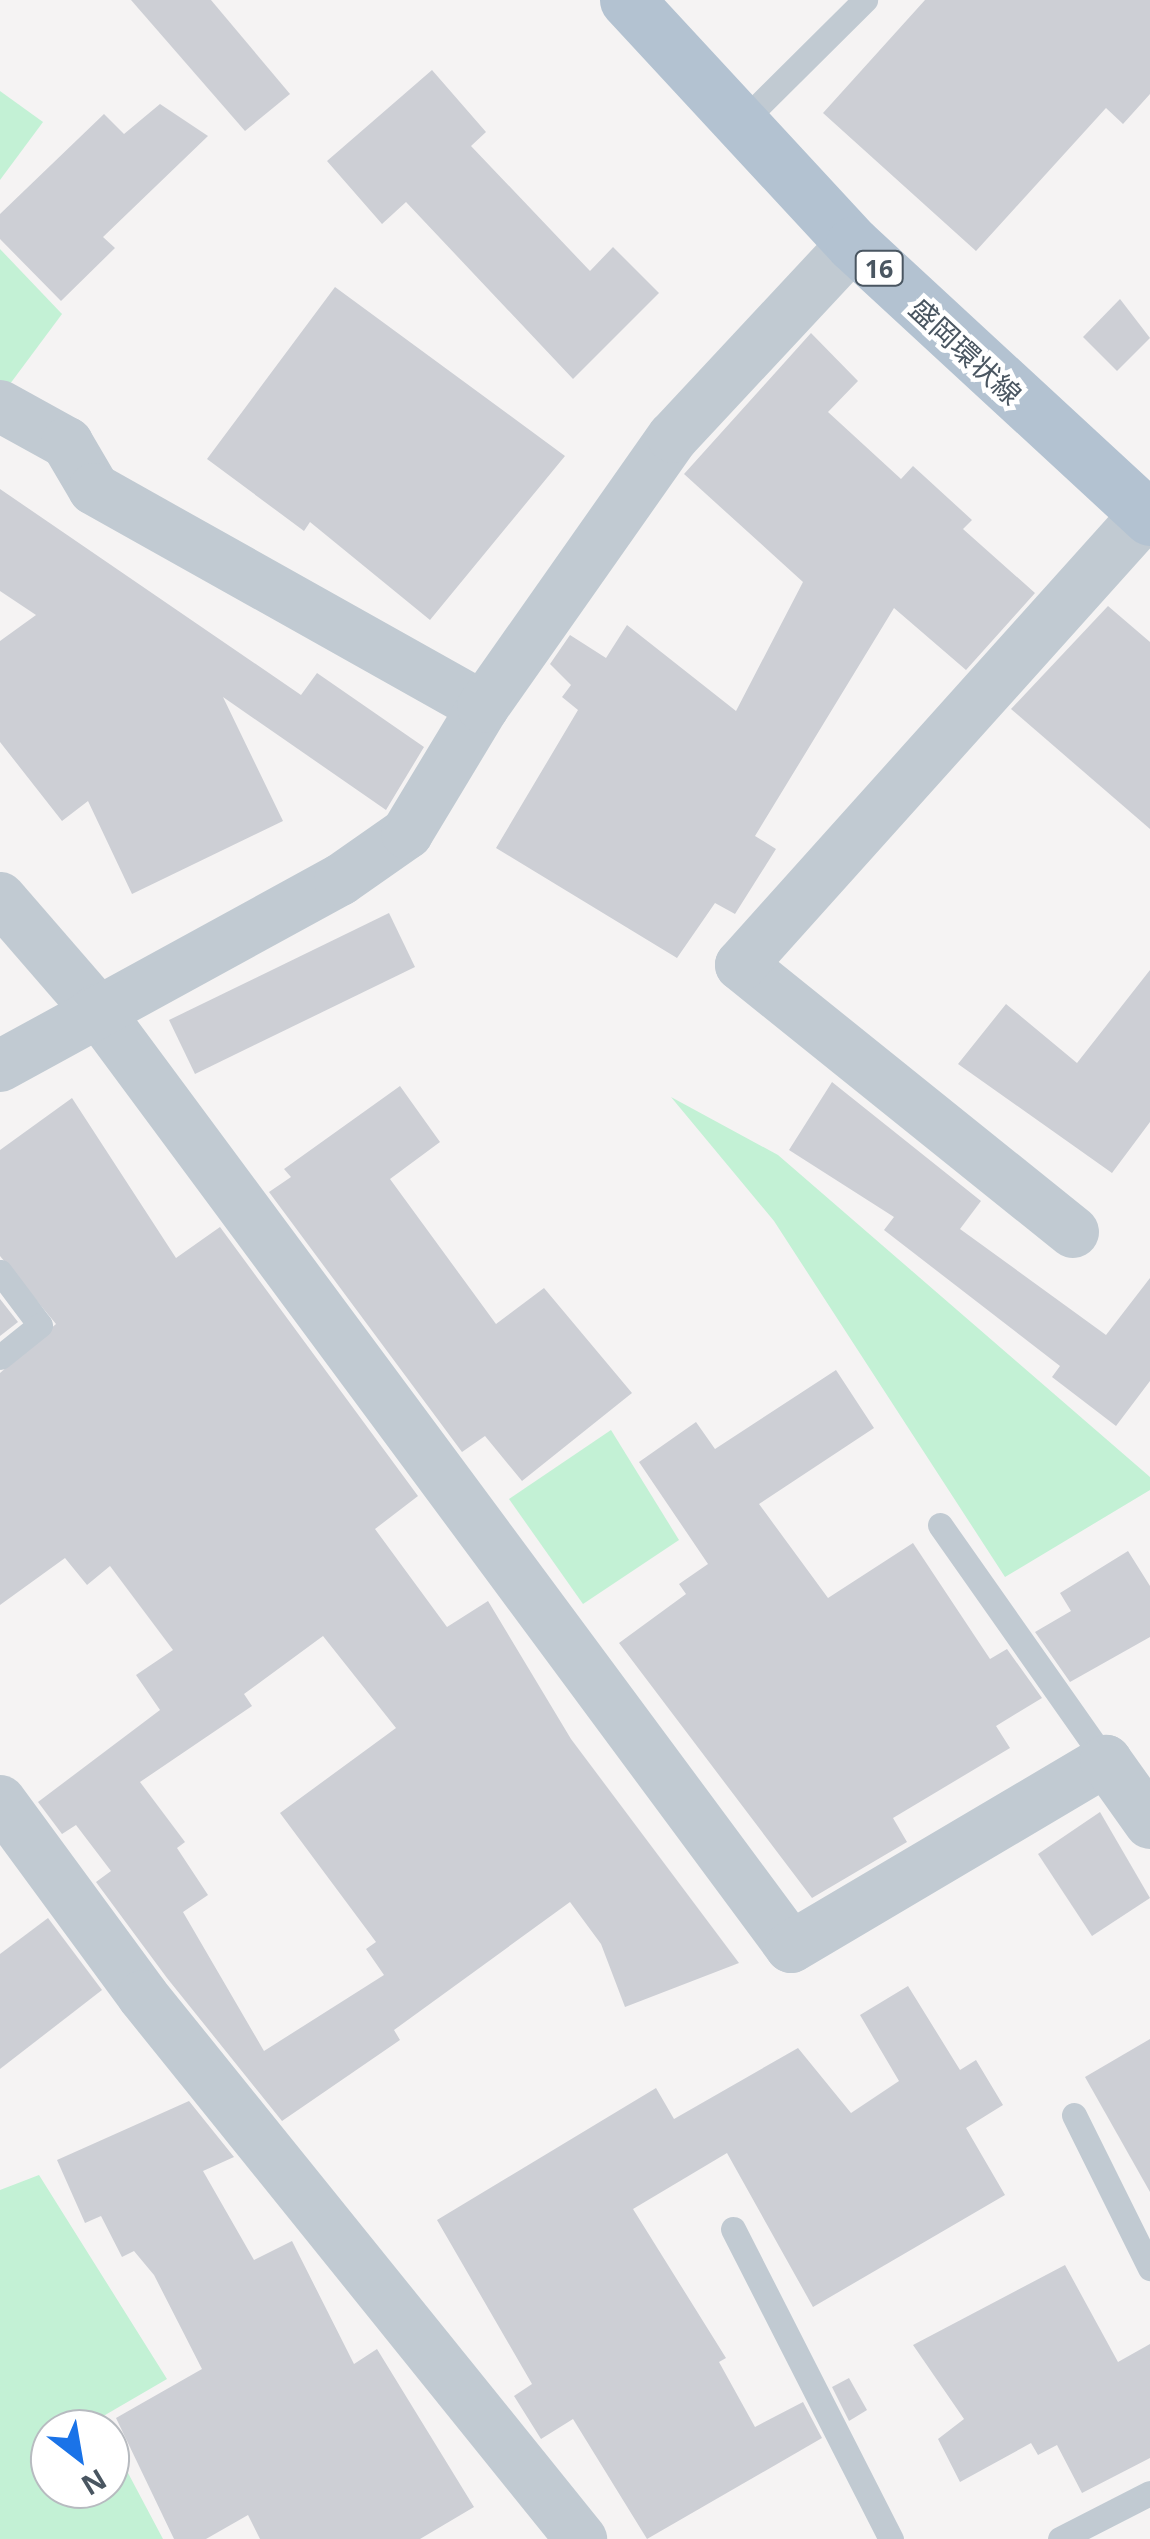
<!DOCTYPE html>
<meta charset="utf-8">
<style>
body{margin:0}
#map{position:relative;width:1150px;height:2539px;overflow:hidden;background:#f5f3f3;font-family:"Open Sans","Noto Sans JP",sans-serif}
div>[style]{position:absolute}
.green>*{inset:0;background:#c3f1d5}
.building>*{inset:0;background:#cdcfd5}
.service>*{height:25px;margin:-12.5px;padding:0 12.5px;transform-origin:12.5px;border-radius:12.5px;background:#c1cad2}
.minor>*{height:52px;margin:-26px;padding:0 26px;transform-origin:26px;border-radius:26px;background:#c1cad2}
.primary>*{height:55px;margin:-27.5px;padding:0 27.5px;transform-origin:27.5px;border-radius:27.5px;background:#b3c2d1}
span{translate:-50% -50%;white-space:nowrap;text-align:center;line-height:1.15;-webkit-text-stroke:9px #fff;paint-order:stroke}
.shield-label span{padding:2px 8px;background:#fff;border:2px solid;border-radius:8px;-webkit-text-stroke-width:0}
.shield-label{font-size:25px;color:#4a5661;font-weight:700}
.street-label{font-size:28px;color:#4a5661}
.north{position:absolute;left:30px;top:2409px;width:100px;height:100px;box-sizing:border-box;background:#fff;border:2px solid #b7bbc0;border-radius:50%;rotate:149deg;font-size:28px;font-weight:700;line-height:40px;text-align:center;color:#4a5661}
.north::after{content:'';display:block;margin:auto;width:35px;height:45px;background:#1a73e8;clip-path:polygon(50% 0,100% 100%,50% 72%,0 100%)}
</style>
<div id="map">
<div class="green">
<i style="clip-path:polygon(0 91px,43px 122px,0 180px)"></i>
<i style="clip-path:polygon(0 249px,62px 314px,7px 388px,0 384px)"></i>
<i style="clip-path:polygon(671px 1097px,778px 1155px,1150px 1477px,1150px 1490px,1005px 1577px,774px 1221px)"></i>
<i style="clip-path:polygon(611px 1430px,679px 1540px,583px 1604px,509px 1499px)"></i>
<i style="clip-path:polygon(39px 2175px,167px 2379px,100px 2418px,105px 2429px,50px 2429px,50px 2489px,110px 2489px,110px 2439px,163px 2539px,0 2539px,0 2190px)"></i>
</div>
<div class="building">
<i style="clip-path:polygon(131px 0,211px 0,290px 94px,245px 131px)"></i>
<i style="clip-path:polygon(925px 0,1150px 0,1150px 94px,1123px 124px,1106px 108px,976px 251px,823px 113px)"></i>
<i style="clip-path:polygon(432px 70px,486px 132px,471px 146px,590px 271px,613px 247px,659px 293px,573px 379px,406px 202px,382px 224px,327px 161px)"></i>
<i style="clip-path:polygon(160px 104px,208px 136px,103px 237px,115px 248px,61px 301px,0 239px,0 214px,104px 114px,124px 134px)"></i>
<i style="clip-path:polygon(335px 287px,565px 456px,430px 620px,310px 522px,304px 531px,207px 459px)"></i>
<i style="clip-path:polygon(1120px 299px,1150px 338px,1117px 371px,1083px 337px)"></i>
<i style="clip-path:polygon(811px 333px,858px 381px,828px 412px,901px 479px,913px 466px,972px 520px,963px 529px,1035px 593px,966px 670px,894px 608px,755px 836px,776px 849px,735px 914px,715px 903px,677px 958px,496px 848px,578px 710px,562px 697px,571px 685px,550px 664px,570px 635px,606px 658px,627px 625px,736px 711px,803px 582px,684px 474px)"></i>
<i style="clip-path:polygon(0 489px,301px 695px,317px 673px,424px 747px,386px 810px,223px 697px,283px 821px,132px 894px,88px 801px,62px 821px,0 742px,0 641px,36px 615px,0 591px)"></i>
<i style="clip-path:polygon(1108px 606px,1150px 642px,1150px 829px,1011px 709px)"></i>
<i style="clip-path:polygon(389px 913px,415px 967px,195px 1074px,169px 1020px)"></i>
<i style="clip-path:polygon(1150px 970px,1150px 1122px,1112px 1173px,958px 1064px,1006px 1004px,1077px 1063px)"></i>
<i style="clip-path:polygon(832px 1082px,981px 1201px,960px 1229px,1106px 1335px,1150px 1278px,1150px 1381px,1116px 1426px,1052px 1377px,1060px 1366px,884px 1230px,894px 1217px,789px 1150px)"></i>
<i style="clip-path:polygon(400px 1086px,440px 1142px,390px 1179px,496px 1324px,544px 1288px,632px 1393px,522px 1481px,485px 1436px,462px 1452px,269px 1192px,291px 1177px,284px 1169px)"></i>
<i style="clip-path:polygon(evenodd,72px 1098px,176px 1258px,220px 1227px,418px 1496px,375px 1529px,447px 1627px,488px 1601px,571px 1739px,739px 1963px,625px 2007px,601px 1944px,570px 1902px,394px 2030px,400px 2040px,282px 2121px,167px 1978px,96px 1882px,111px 1871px,76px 1825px,62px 1834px,38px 1802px,160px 1710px,136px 1675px,173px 1650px,110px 1566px,87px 1585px,65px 1558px,0 1605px,0 1373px,56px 1324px,0 1256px,0 1150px,72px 1098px,323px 1636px,396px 1728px,280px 1813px,376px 1942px,366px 1949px,384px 1975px,264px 2051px,183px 1912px,208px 1895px,177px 1848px,185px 1842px,140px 1782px,252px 1706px,244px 1694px,323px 1636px)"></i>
<i style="clip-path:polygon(0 1299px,18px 1322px,0 1336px)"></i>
<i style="clip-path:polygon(836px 1370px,874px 1428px,759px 1504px,828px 1598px,913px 1543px,990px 1659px,1007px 1649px,1042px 1698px,996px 1726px,1010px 1748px,893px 1818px,907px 1842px,812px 1898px,619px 1643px,686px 1594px,679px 1584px,708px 1564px,639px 1462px,696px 1422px,715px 1449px)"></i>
<i style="clip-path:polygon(1128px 1551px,1150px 1586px,1150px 1637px,1070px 1682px,1035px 1632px,1071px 1611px,1060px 1593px)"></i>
<i style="clip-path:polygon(1100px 1812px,1150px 1898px,1092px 1936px,1038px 1854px)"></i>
<i style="clip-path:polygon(48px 1918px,102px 1990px,0 2069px,0 1954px)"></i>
<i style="clip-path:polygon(908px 1986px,960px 2070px,976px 2060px,1003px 2105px,966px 2128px,1005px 2195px,813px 2307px,727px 2153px,633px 2209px,726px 2358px,719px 2362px,755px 2427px,803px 2402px,822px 2438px,647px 2539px,573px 2419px,541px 2439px,514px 2396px,532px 2384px,437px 2220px,656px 2088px,674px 2119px,798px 2048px,851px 2113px,899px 2081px,860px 2015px)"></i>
<i style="clip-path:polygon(1150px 2039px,1150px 2192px,1085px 2077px)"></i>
<i style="clip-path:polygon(189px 2101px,234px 2157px,203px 2171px,254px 2260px,292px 2241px,354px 2364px,377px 2349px,474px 2507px,420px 2539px,260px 2539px,248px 2515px,206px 2539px,174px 2539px,116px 2418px,202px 2369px,154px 2275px,134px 2251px,122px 2257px,101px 2216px,85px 2223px,57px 2160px)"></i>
<i style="clip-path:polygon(1065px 2265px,1118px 2362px,1150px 2344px,1150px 2458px,1082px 2493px,1057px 2445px,1038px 2455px,1031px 2443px,960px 2482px,938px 2439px,964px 2419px,913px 2345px)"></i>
<i style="clip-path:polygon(849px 2378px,867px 2410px,849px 2421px,832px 2387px)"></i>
</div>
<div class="service">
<i style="left:741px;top:123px;width:175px;rotate:-44.8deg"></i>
<i style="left:0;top:1272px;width:66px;rotate:53deg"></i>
<i style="left:40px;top:1325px;width:51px;rotate:141.3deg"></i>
<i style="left:940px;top:1525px;width:289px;rotate:54.9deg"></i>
<i style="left:1074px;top:2115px;width:171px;rotate:63.6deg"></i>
<i style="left:733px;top:2229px;width:348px;rotate:63deg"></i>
<i style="left:1060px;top:2539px;width:101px;rotate:-27.1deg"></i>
</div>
<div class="minor">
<i style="left:0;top:406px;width:77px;rotate:28.9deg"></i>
<i style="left:67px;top:443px;width:53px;rotate:59.6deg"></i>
<i style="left:94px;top:489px;width:446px;rotate:29.3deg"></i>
<i style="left:0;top:898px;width:148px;rotate:49.1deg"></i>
<i style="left:97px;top:1010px;width:1166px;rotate:53.47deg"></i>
<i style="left:791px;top:1947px;width:366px;rotate:-30.6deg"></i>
<i style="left:1106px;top:1761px;width:76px;rotate:54.6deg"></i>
<i style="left:0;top:1066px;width:388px;rotate:-28.7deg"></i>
<i style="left:340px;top:880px;width:82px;rotate:-35deg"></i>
<i style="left:407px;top:833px;width:147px;rotate:-58.9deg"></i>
<i style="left:483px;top:707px;width:330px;rotate:-54.9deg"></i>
<i style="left:673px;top:437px;width:264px;rotate:-47deg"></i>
<i style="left:1073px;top:1232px;width:426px;rotate:-141.2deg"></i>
<i style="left:741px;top:965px;width:606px;rotate:-48.08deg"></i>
<i style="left:0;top:1801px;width:242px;rotate:53.7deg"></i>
<i style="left:143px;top:1996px;width:698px;rotate:51.11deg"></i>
</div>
<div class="primary">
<i style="left:627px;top:0;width:333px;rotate:47.2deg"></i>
<i style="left:853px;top:244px;width:404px;rotate:42.7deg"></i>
</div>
<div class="shield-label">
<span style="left:879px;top:268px">16</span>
</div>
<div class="street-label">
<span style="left:966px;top:351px;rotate:43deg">盛岡環状線</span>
</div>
<div class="north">N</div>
</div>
